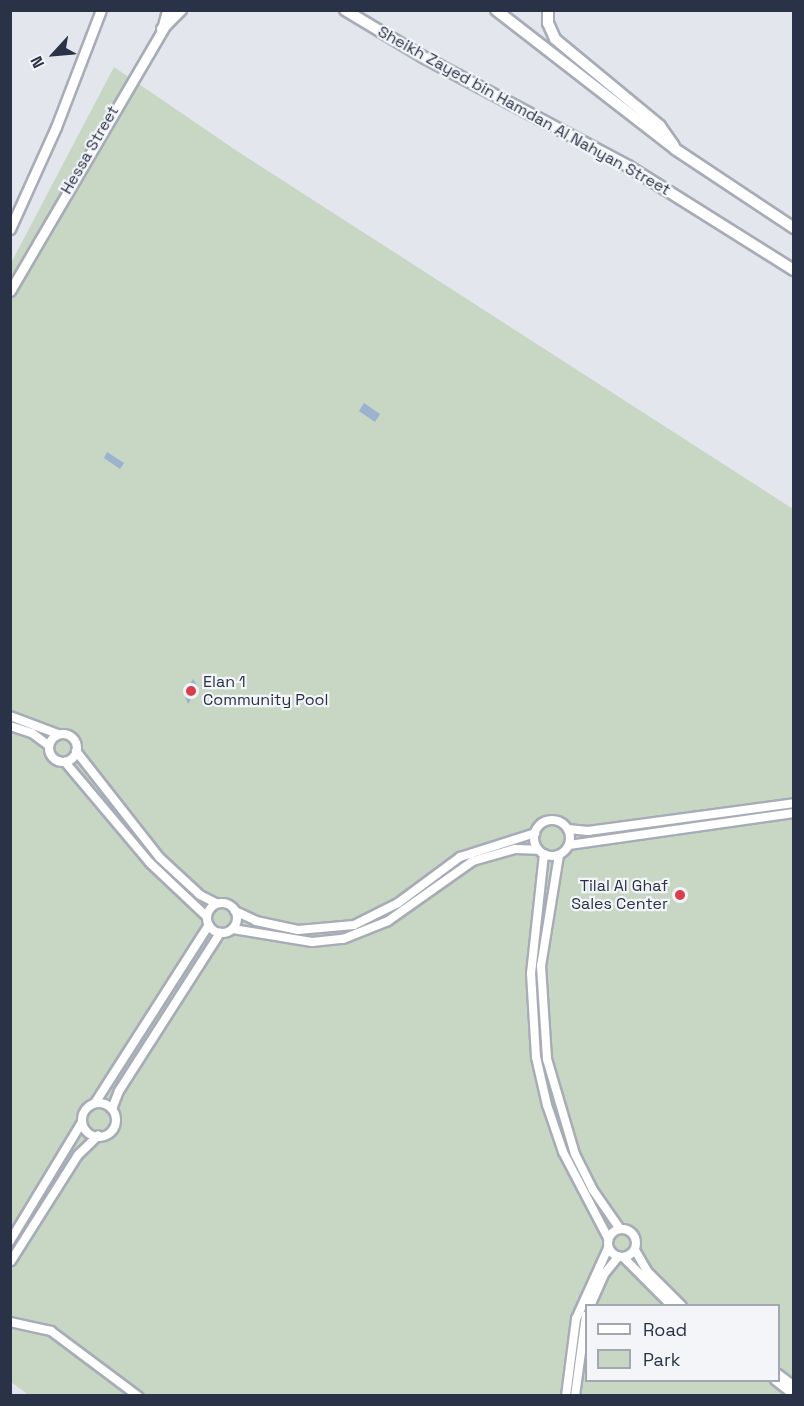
<!DOCTYPE html>
<style>
body{margin:0}
#map{position:relative;width:804px;height:1406px;overflow:hidden;background:#e3e6ec;font-family:"Space Grotesk",sans-serif}
div>[style]{position:absolute}
.green>*{inset:0;background:#c7d7c3}
.water>*{inset:0;background:#9bb2d0}
.roads{filter:drop-shadow(2px 0 #a7acb7) drop-shadow(-2px 0 #a7acb7) drop-shadow(0 2px #a7acb7) drop-shadow(0 -2px #a7acb7)}
.secondary>*{height:8px;margin:-4px;padding:0 4px;transform-origin:4px;border-radius:4px;background:#fff}
.secondary>.ring{margin:-4px;padding:0;box-sizing:content-box;background:none;border:8px solid #fff;border-radius:50%}
.primary>*{height:9px;margin:-4.5px;padding:0 4.5px;transform-origin:4.5px;border-radius:4.5px;background:#fff}
.highway>*{height:10px;margin:-5px;padding:0 5px;transform-origin:5px;border-radius:5px;background:#fff}
.dots>*{width:16px;height:16px;translate:-50% -50%;box-sizing:border-box;border:3px solid #f3f5f9;border-radius:50%}
span{translate:-50% -50%;white-space:nowrap;text-align:center;line-height:1.15;-webkit-text-stroke:4.5px #f3f5f9;paint-order:stroke}
.street-label{font-size:16px;color:#293247}
.poi-label{font-size:16px;color:#293247}
.left{translate:0 -50%;text-align:left}
.right{translate:-100% -50%;text-align:right}
.frame{position:absolute;inset:0;border:12px solid #293247;pointer-events:none}
.legend{position:absolute;left:585px;top:1304px;width:195px;height:78px;box-sizing:border-box;background:#f3f5f9;border:2px solid #a2a7b2;margin:0;padding:8px 10px;list-style:none;font-size:18px;color:#293247}
.legend li{display:flex;align-items:center;gap:12px;height:30px}
.legend b{width:30px;border:2px solid #a2a7b2}
.north{position:absolute;left:24px;top:24px;width:60px;height:60px;-webkit-text-stroke:4px #f3f5f9;paint-order:stroke;rotate:244deg;font-size:16px;font-weight:700;line-height:24px;text-align:center;color:#293247}
.north::after{content:'';display:block;margin:auto;width:21px;height:27px;background:#293247;clip-path:polygon(50% 0,100% 100%,50% 72%,0 100%)}
</style>
<div id="map">
<div class="green">
<i style="clip-path:polygon(evenodd,114px 67px,237px 151px,793px 509px,793px 1395px,30px 1396px,11px 1382px,11px 263px,114px 67px,586px 1306px,778px 1306px,778px 1380px,586px 1380px,586px 1306px)"></i>
</div>
<div class="water">
<i style="clip-path:polygon(364px 403px,380px 414px,375px 422px,359px 411px)"></i>
<i style="clip-path:polygon(107px 452px,124px 463px,120px 469px,104px 458px)"></i>
<i style="clip-path:polygon(193px 679px,198px 687px,188px 704px,184px 694px)"></i>
</div>
<div class="roads">
<div class="secondary">
<i style="left:10px;top:716px;width:51px;rotate:20.6deg"></i>
<i style="left:10px;top:726px;width:23px;rotate:18deg"></i>
<i style="left:32px;top:733px;width:21px;rotate:37deg"></i>
<i class="ring" style="left:49px;top:734px;width:20px;height:20px"></i>
<i style="left:76px;top:751px;width:135px;rotate:51.9deg"></i>
<i style="left:159px;top:857px;width:56px;rotate:42.8deg"></i>
<i style="left:200px;top:895px;width:18px;rotate:27deg"></i>
<i style="left:65px;top:762px;width:132px;rotate:49.9deg"></i>
<i style="left:150px;top:863px;width:77px;rotate:43.4deg"></i>
<i class="ring" style="left:534px;top:820px;width:28px;height:28px"></i>
<i style="left:568px;top:829px;width:20px;rotate:6deg"></i>
<i style="left:588px;top:831px;width:208px;rotate:-7.7deg"></i>
<i style="left:569px;top:845px;width:227px;rotate:-8.1deg"></i>
<i style="left:544px;top:854px;width:120px;rotate:96.2deg"></i>
<i style="left:531px;top:973px;width:84px;rotate:86.6deg"></i>
<i style="left:536px;top:1057px;width:49px;rotate:77.1deg"></i>
<i style="left:547px;top:1105px;width:50px;rotate:71.2deg"></i>
<i style="left:563px;top:1152px;width:97px;rotate:62.4deg"></i>
<i style="left:559px;top:855px;width:112px;rotate:99.2deg"></i>
<i style="left:541px;top:966px;width:93px;rotate:86.3deg"></i>
<i style="left:547px;top:1059px;width:99px;rotate:73.6deg"></i>
<i style="left:575px;top:1154px;width:40px;rotate:63.4deg"></i>
<i style="left:593px;top:1190px;width:47px;rotate:55.3deg"></i>
<i class="ring" style="left:207px;top:903px;width:22px;height:22px"></i>
<i style="left:235px;top:911px;width:23px;rotate:25deg"></i>
<i style="left:256px;top:921px;width:43px;rotate:12.1deg"></i>
<i style="left:298px;top:930px;width:56px;rotate:-5.1deg"></i>
<i style="left:354px;top:925px;width:49px;rotate:-26.6deg"></i>
<i style="left:398px;top:903px;width:77px;rotate:-36.6deg"></i>
<i style="left:460px;top:857px;width:79px;rotate:-17.7deg"></i>
<i style="left:233px;top:929px;width:80px;rotate:9.3deg"></i>
<i style="left:312px;top:942px;width:31px;rotate:-6deg"></i>
<i style="left:343px;top:939px;width:48px;rotate:-21.8deg"></i>
<i style="left:388px;top:921px;width:104px;rotate:-35.2deg"></i>
<i style="left:473px;top:861px;width:44px;rotate:-15.9deg"></i>
<i style="left:515px;top:849px;width:23px;rotate:2deg"></i>
<i style="left:95px;top:1103px;width:211px;rotate:-57.4deg"></i>
<i class="ring" style="left:82px;top:1103px;width:26px;height:26px"></i>
<i style="left:112px;top:1109px;width:19px;rotate:-69deg"></i>
<i style="left:119px;top:1091px;width:188px;rotate:-57.4deg"></i>
<i class="ring" style="left:608px;top:1229px;width:20px;height:20px"></i>
<i style="left:10px;top:1241px;width:139px;rotate:-58.8deg"></i>
<i style="left:635px;top:1250px;width:24px;rotate:60deg"></i>
<i style="left:647px;top:1271px;width:49px;rotate:45deg"></i>
<i style="left:624px;top:1258px;width:68px;rotate:45deg"></i>
<i style="left:11px;top:1261px;width:125px;rotate:-57.7deg"></i>
<i style="left:78px;top:1155px;width:28px;rotate:-44deg"></i>
<i style="left:590px;top:1306px;width:36px;rotate:-66deg"></i>
<i style="left:605px;top:1273px;width:21px;rotate:-51deg"></i>
<i style="left:10px;top:1322px;width:42px;rotate:12.4deg"></i>
<i style="left:51px;top:1331px;width:109px;rotate:36.8deg"></i>
<i style="left:778px;top:1374px;width:20px;rotate:37deg"></i>
<i style="left:775px;top:1380px;width:24px;rotate:38deg"></i>
<i style="left:566px;top:1396px;width:78px;rotate:-82.6deg"></i>
<i style="left:576px;top:1319px;width:78px;rotate:-65.7deg"></i>
<i style="left:575px;top:1396px;width:81px;rotate:-82.2deg"></i>
</div>
<div class="primary">
<i style="left:162px;top:29px;width:20px;rotate:-75deg"></i>
<i style="left:10px;top:229px;width:112px;rotate:-65.7deg"></i>
<i style="left:56px;top:127px;width:125px;rotate:-69deg"></i>
<i style="left:10px;top:291px;width:309px;rotate:-59.7deg"></i>
</div>
<div class="highway">
<i style="left:345px;top:10px;width:93px;rotate:31deg"></i>
<i style="left:425px;top:58px;width:230px;rotate:28deg"></i>
<i style="left:628px;top:166px;width:196px;rotate:32.1deg"></i>
<i style="left:496px;top:10px;width:227px;rotate:37.8deg"></i>
<i style="left:675px;top:149px;width:143px;rotate:33.6deg"></i>
<i style="left:548px;top:10px;width:13px;rotate:90deg"></i>
<i style="left:548px;top:23px;width:17px;rotate:66deg"></i>
<i style="left:555px;top:39px;width:136px;rotate:39.6deg"></i>
<i style="left:660px;top:126px;width:24px;rotate:55deg"></i>
<i style="left:162px;top:29px;width:27px;rotate:-45deg"></i>
</div>
</div>
<div class="dots">
<i style="left:191px;top:691px;background:#dc3d4d"></i>
<i style="left:680px;top:895px;background:#dc3d4d"></i>
</div>
<div class="street-label">
<span style="left:524px;top:111px;rotate:29deg">Sheikh Zayed bin Hamdan Al Nahyan Street</span>
<span style="left:90px;top:150px;rotate:-60deg">Hessa Street</span>
</div>
<div class="poi-label">
<span class="left" style="left:203px;top:691px">Elan 1<br>Community Pool</span>
<span class="right" style="left:668px;top:895px">Tilal Al Ghaf<br>Sales Center</span>
</div>
<div class="frame"></div>
<ul class="legend">
<li><b style="height:8px;background:#fff"></b>Road</li>
<li><b style="height:16px;background:#c7d7c3"></b>Park</li>
</ul>
<div class="north">N</div>
</div>
